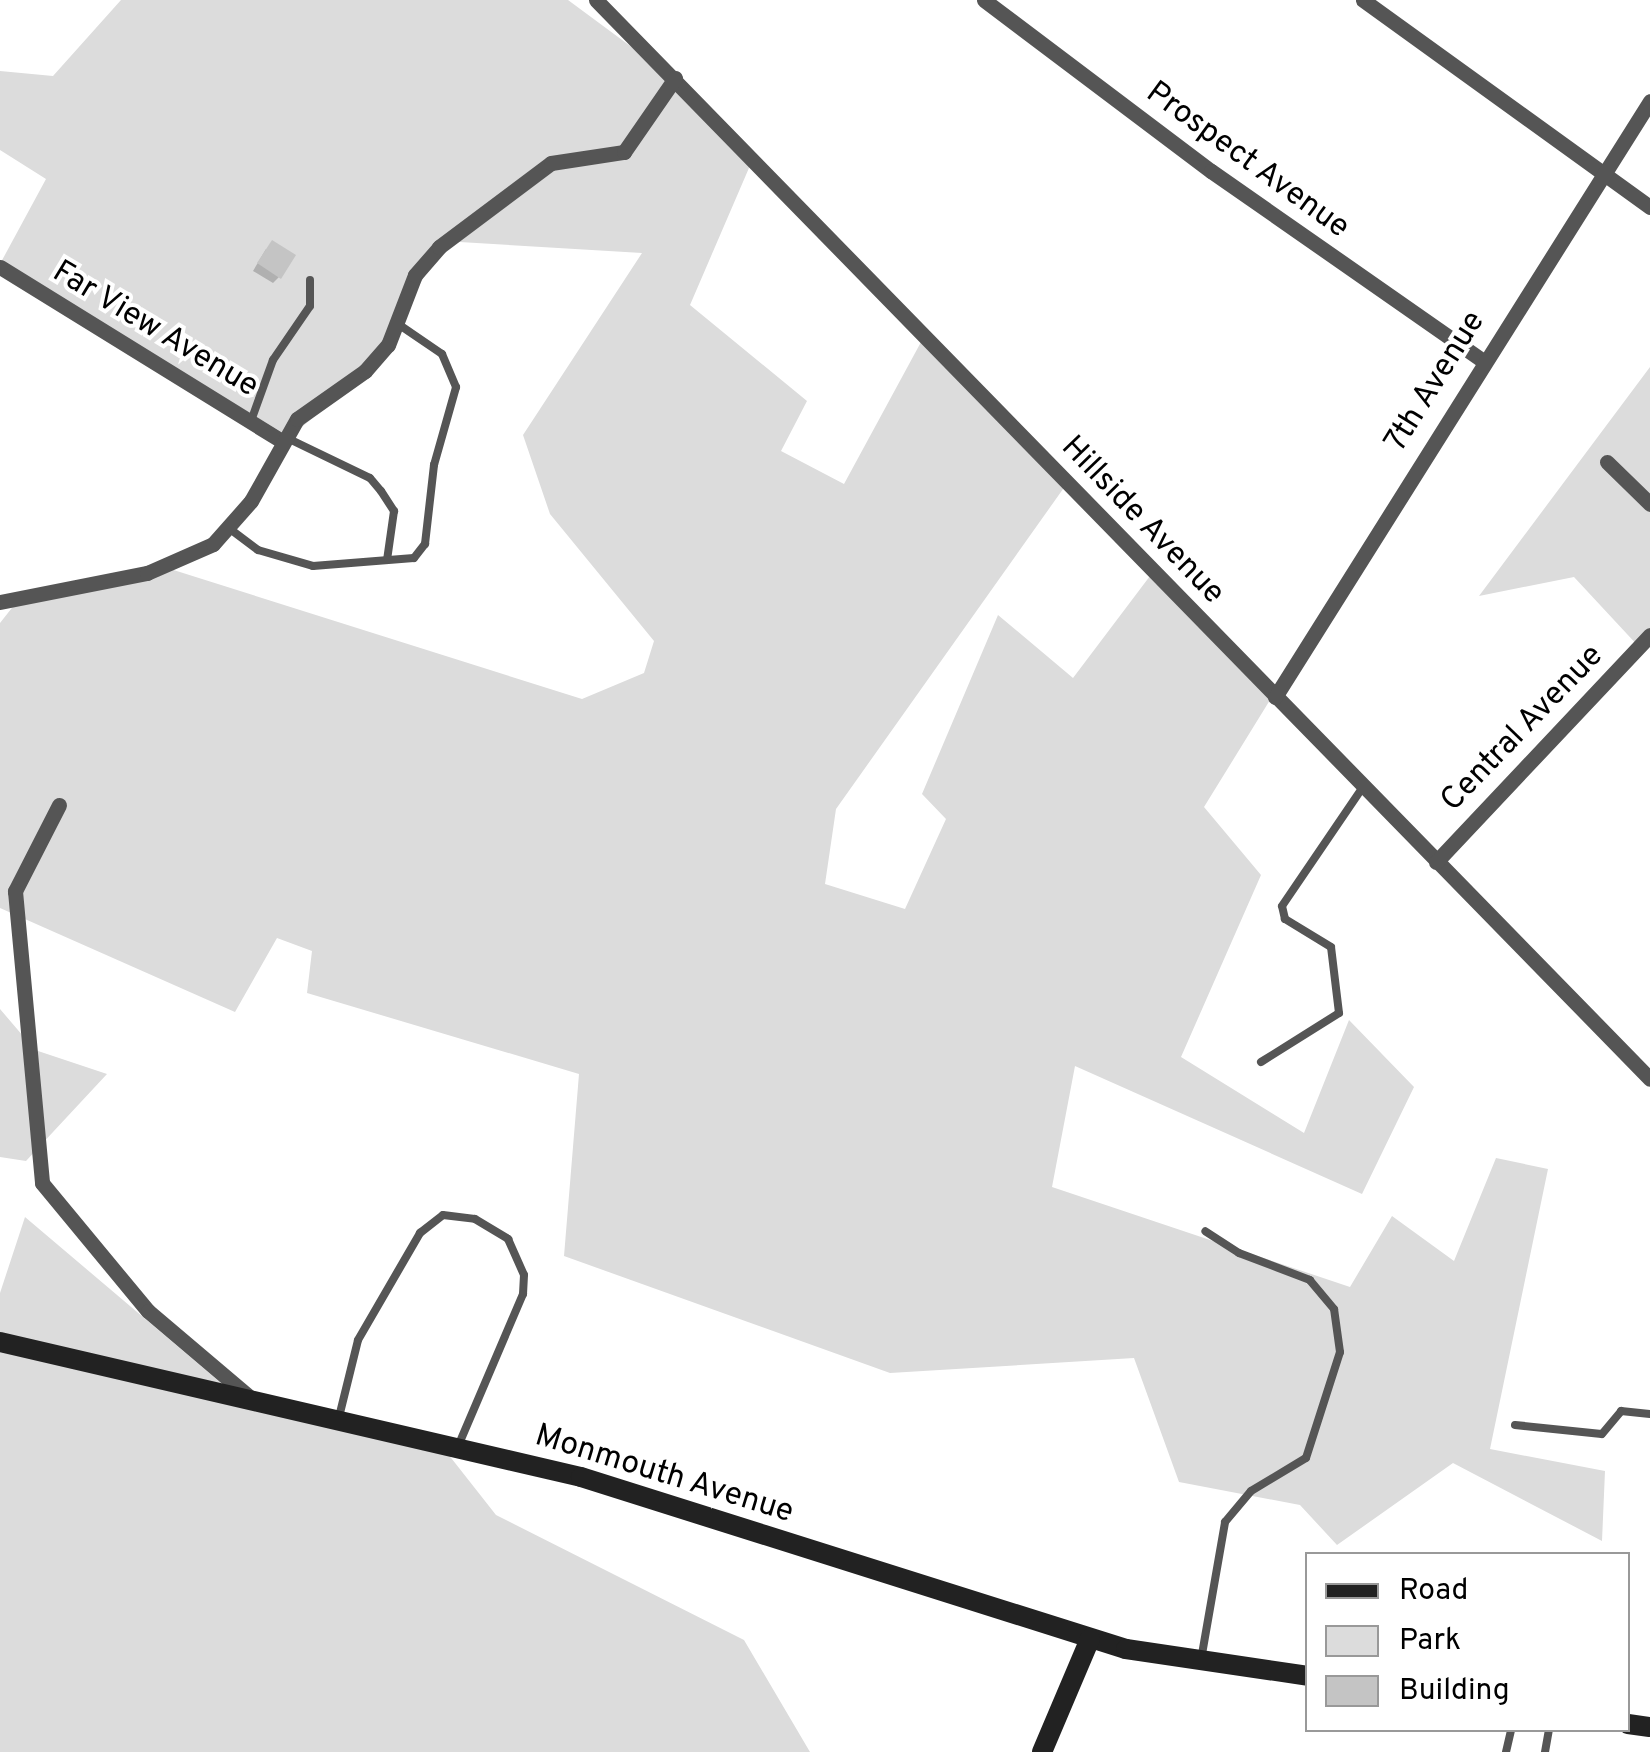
<!DOCTYPE html>
<style>
body{margin:0}
#map{position:relative;width:1650px;height:1752px;overflow:hidden;background:#fff;font-family:Overpass,sans-serif}
div>[style]{position:absolute}
.green>*{inset:0;background:#dcdcdc}
.shadow>*{inset:0;background:#0003}
.building>*{inset:0;background:#c4c4c4}
.lane>*{height:8px;margin:-4px;padding:0 4px;transform-origin:4px;border-radius:4px;background:#555}
.street>*{height:15px;margin:-7.5px;padding:0 7.5px;transform-origin:7.5px;border-radius:7.5px;background:#555}
.secondary>*{height:20px;margin:-10px;padding:0 10px;transform-origin:10px;border-radius:10px;background:#222}
span{translate:-50% -50%;white-space:nowrap;text-align:center;line-height:1.15;-webkit-text-stroke:8px #fff;paint-order:stroke}
.street-label{font-size:32px;color:#000}
.legend{position:absolute;left:1305px;top:1552px;width:325px;height:180px;box-sizing:border-box;background:#fff;border:2px solid #999;margin:0;padding:12px 18px;list-style:none;font-size:30px;color:#000}
.legend li{display:flex;align-items:center;gap:20px;height:50px}
.legend b{width:50px;border:2px solid #999}
</style>
<div id="map">
<div class="green">
<i style="clip-path:polygon(121px 0,568px 0,683px 85px,755px 154px,690px 305px,807px 401px,781px 451px,844px 484px,927px 331px,1068px 482px,836px 809px,825px 884px,905px 909px,946px 819px,922px 794px,998px 615px,1073px 678px,1153px 572px,1275px 692px,1204px 807px,1261px 875px,1181px 1057px,1304px 1133px,1349px 1020px,1414px 1087px,1362px 1194px,1075px 1066px,1052px 1187px,1350px 1287px,1392px 1216px,1454px 1261px,1496px 1158px,1548px 1169px,1490px 1449px,1605px 1471px,1602px 1541px,1453px 1463px,1337px 1545px,1300px 1505px,1179px 1482px,1134px 1358px,890px 1373px,564px 1256px,579px 1074px,307px 993px,312px 951px,277px 938px,235px 1012px,0 908px,0 623px,15px 604px,164px 567px,582px 699px,644px 673px,654px 641px,550px 514px,523px 435px,642px 253px,443px 241px,378px 363px,290px 437px,0 264px,46px 179px,0 150px,0 71px,53px 76px)"></i>
<i style="clip-path:polygon(1650px 367px,1650px 638px,1640px 648px,1574px 577px,1479px 596px)"></i>
<i style="clip-path:polygon(0 1009px,35px 1050px,107px 1074px,26px 1161px,0 1157px)"></i>
<i style="clip-path:polygon(25px 1217px,235px 1395px,437px 1440px,496px 1515px,744px 1640px,810px 1752px,0 1752px,0 1293px)"></i>
</div>
<div class="shadow">
<i style="clip-path:polygon(266px 249px,279px 277px,273px 283px,253px 271px)"></i>
</div>
<div class="building">
<i style="clip-path:polygon(272px 240px,296px 255px,281px 279px,257px 263px)"></i>
</div>
<div class="lane">
<i style="left:251px;top:421px;width:65px;rotate:-70.2deg"></i>
<i style="left:273px;top:360px;width:65px;rotate:-55.6deg"></i>
<i style="left:310px;top:306px;width:26px;rotate:-90deg"></i>
<i style="left:285px;top:437px;width:94px;rotate:25.8deg"></i>
<i style="left:370px;top:478px;width:17px;rotate:50deg"></i>
<i style="left:381px;top:491px;width:24px;rotate:57deg"></i>
<i style="left:394px;top:511px;width:49px;rotate:98.1deg"></i>
<i style="left:230px;top:529px;width:35px;rotate:37deg"></i>
<i style="left:258px;top:550px;width:57px;rotate:16.2deg"></i>
<i style="left:313px;top:566px;width:101px;rotate:-4.5deg"></i>
<i style="left:414px;top:558px;width:18px;rotate:-52deg"></i>
<i style="left:425px;top:544px;width:80px;rotate:-83.5deg"></i>
<i style="left:434px;top:465px;width:81px;rotate:-74.2deg"></i>
<i style="left:456px;top:387px;width:36px;rotate:-113deg"></i>
<i style="left:442px;top:354px;width:53px;rotate:-145.7deg"></i>
<i style="left:1261px;top:1062px;width:92px;rotate:-32.1deg"></i>
<i style="left:1339px;top:1013px;width:66px;rotate:-96.9deg"></i>
<i style="left:1331px;top:947px;width:54px;rotate:-148.7deg"></i>
<i style="left:1285px;top:919px;width:13px;rotate:-103deg"></i>
<i style="left:1282px;top:906px;width:144px;rotate:-55.8deg"></i>
<i style="left:339px;top:1417px;width:79px;rotate:-76.1deg"></i>
<i style="left:358px;top:1340px;width:124px;rotate:-59.9deg"></i>
<i style="left:420px;top:1233px;width:29px;rotate:-38deg"></i>
<i style="left:443px;top:1215px;width:32px;rotate:7deg"></i>
<i style="left:475px;top:1219px;width:39px;rotate:31deg"></i>
<i style="left:508px;top:1239px;width:39px;rotate:66deg"></i>
<i style="left:524px;top:1275px;width:19px;rotate:93deg"></i>
<i style="left:523px;top:1294px;width:163px;rotate:113.1deg"></i>
<i style="left:1515px;top:1425px;width:87px;rotate:5.9deg"></i>
<i style="left:1602px;top:1434px;width:30px;rotate:-50deg"></i>
<i style="left:1621px;top:1411px;width:29px;rotate:6deg"></i>
<i style="left:1201px;top:1660px;width:140px;rotate:-80.1deg"></i>
<i style="left:1225px;top:1522px;width:40px;rotate:-50deg"></i>
<i style="left:1251px;top:1491px;width:64px;rotate:-31deg"></i>
<i style="left:1306px;top:1458px;width:111px;rotate:-72.2deg"></i>
<i style="left:1340px;top:1352px;width:43px;rotate:-97.9deg"></i>
<i style="left:1334px;top:1309px;width:38px;rotate:-130deg"></i>
<i style="left:1310px;top:1280px;width:76px;rotate:-159.2deg"></i>
<i style="left:1239px;top:1253px;width:40px;rotate:-147.1deg"></i>
<i style="left:1506px;top:1752px;width:23px;rotate:-77deg"></i>
<i style="left:1545px;top:1752px;width:22px;rotate:-80deg"></i>
</div>
<div class="street">
<i style="left:596px;top:0;width:1508px;rotate:45.67deg"></i>
<i style="left:984px;top:0;width:284px;rotate:37deg"></i>
<i style="left:1211px;top:171px;width:330px;rotate:34.9deg"></i>
<i style="left:1363px;top:0;width:354px;rotate:35.8deg"></i>
<i style="left:0;top:267px;width:331px;rotate:31.7deg"></i>
<i style="left:1607px;top:462px;width:60px;rotate:44.3deg"></i>
<i style="left:0;top:602px;width:150px;rotate:-11.2deg"></i>
<i style="left:147px;top:573px;width:72px;rotate:-23.7deg"></i>
<i style="left:213px;top:544px;width:57px;rotate:-48.5deg"></i>
<i style="left:251px;top:501px;width:94px;rotate:-60.7deg"></i>
<i style="left:297px;top:419px;width:83px;rotate:-35.2deg"></i>
<i style="left:365px;top:371px;width:35px;rotate:-49deg"></i>
<i style="left:388px;top:345px;width:75px;rotate:-68.9deg"></i>
<i style="left:415px;top:275px;width:37px;rotate:-49deg"></i>
<i style="left:439px;top:247px;width:140px;rotate:-36.9deg"></i>
<i style="left:551px;top:163px;width:74px;rotate:-8.6deg"></i>
<i style="left:624px;top:152px;width:90px;rotate:-55.4deg"></i>
<i style="left:1275px;top:697px;width:704px;rotate:-57.82deg"></i>
<i style="left:59px;top:805px;width:97px;rotate:117.1deg"></i>
<i style="left:15px;top:891px;width:293px;rotate:84.7deg"></i>
<i style="left:42px;top:1183px;width:166px;rotate:50.4deg"></i>
<i style="left:148px;top:1311px;width:138px;rotate:40.3deg"></i>
<i style="left:1436px;top:862px;width:312px;rotate:-46.7deg"></i>
</div>
<div class="secondary">
<i style="left:0;top:1342px;width:596px;rotate:13.08deg"></i>
<i style="left:581px;top:1477px;width:571px;rotate:17.52deg"></i>
<i style="left:1126px;top:1649px;width:184px;rotate:8.4deg"></i>
<i style="left:1628px;top:1724px;width:22px;rotate:8deg"></i>
<i style="left:1042px;top:1752px;width:123px;rotate:-67deg"></i>
</div>
<div class="street-label">
<span style="left:1247px;top:161px;rotate:36deg">Prospect Avenue</span>
<span style="left:155px;top:330px;rotate:31deg">Far View Avenue</span>
<span style="left:1436px;top:382px;rotate:-58deg">7th Avenue</span>
<span style="left:1142px;top:521px;rotate:46deg">Hillside Avenue</span>
<span style="left:1523px;top:729px;rotate:-46deg">Central Avenue</span>
<span style="left:664px;top:1475px;rotate:17deg">Monmouth Avenue</span>
</div>
<ul class="legend">
<li><b style="height:12px;background:#222"></b>Road</li>
<li><b style="height:28px;background:#dcdcdc"></b>Park</li>
<li><b style="height:28px;background:#c4c4c4"></b>Building</li>
</ul>
</div>
